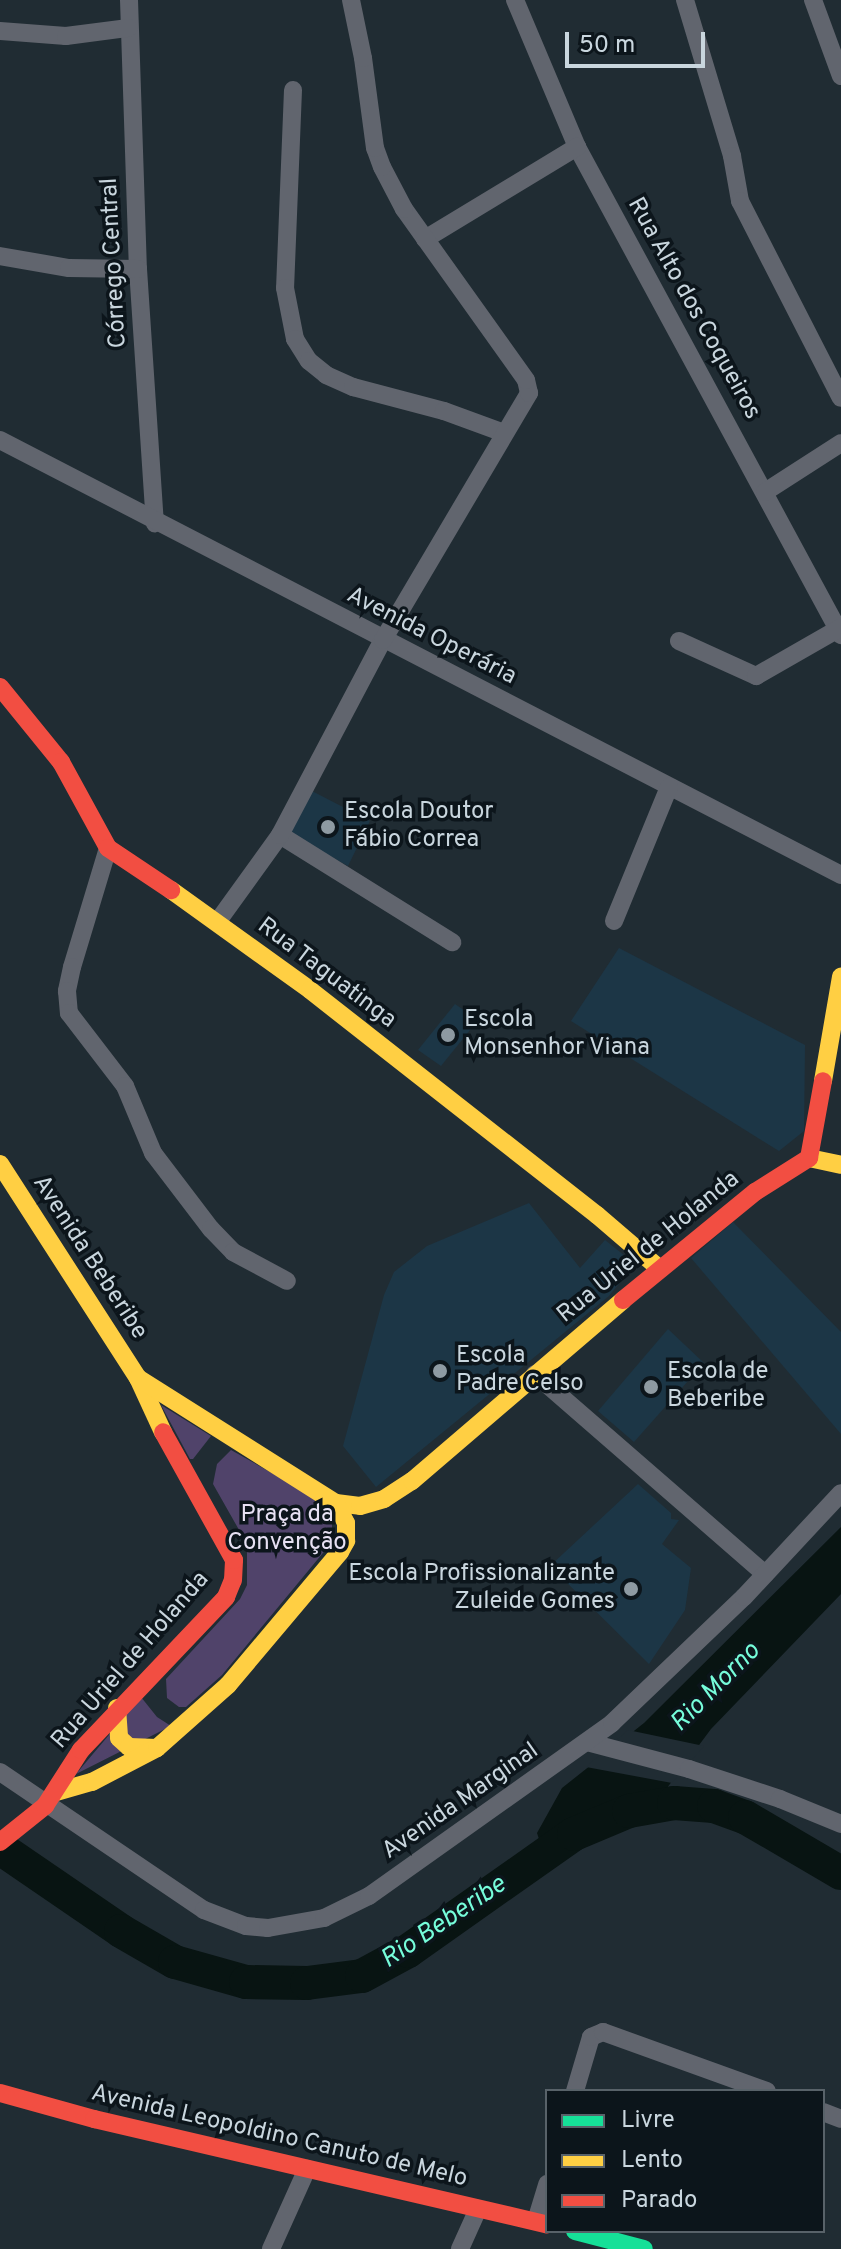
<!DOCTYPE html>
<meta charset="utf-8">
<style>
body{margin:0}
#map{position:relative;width:841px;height:2249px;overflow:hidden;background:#202c33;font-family:Overpass,sans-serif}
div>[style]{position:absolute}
.built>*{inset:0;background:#1c3646}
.green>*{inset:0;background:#50436a}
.water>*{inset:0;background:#081412}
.pier>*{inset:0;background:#202c33}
.river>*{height:34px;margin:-17px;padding:0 17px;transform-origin:17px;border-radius:17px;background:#081412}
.street>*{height:18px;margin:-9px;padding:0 9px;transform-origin:9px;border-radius:9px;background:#61656e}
.fast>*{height:18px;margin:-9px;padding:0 9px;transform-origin:9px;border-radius:9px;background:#16e098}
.slow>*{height:18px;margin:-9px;padding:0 9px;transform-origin:9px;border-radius:9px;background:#ffcf43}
.jam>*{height:18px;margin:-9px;padding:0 9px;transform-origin:9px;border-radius:9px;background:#f24e42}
.dots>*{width:22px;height:22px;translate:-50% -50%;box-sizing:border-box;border:4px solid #0c151b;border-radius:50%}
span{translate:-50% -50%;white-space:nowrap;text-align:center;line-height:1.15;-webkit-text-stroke:7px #0c151b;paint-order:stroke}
.street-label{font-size:24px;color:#c9d6de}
.poi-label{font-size:24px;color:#c9d6de}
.left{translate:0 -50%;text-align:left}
.right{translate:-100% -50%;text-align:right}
.park-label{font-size:24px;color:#e7e1f3}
.water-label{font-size:26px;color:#76fcda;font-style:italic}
.legend{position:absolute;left:545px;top:2089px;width:280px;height:144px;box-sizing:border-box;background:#0c151b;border:2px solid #586269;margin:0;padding:10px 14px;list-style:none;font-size:24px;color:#c9d6de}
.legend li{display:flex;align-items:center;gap:16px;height:40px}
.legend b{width:40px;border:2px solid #586269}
.scale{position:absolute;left:565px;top:32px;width:140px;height:36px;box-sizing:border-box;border:4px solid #c9d6de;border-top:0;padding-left:10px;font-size:24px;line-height:28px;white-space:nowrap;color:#c9d6de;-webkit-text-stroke:6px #0c151b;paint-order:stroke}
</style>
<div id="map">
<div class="built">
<i style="clip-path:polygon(312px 791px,370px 821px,348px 866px,286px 832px)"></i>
<i style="clip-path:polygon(619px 948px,805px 1045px,804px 1131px,779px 1151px,571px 1021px)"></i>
<i style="clip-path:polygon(455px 1004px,478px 1020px,441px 1066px,418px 1050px)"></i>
<i style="clip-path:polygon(529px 1203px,580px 1268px,605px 1240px,635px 1264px,609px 1296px,376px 1487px,343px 1446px,384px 1295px,394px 1272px,427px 1246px)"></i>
<i style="clip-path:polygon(733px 1222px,841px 1332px,841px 1434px,691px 1258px)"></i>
<i style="clip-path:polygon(668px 1329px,704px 1363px,634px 1442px,598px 1411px)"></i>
<i style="clip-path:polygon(638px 1484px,671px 1513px,671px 1519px,679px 1520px,662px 1544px,691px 1568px,685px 1610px,649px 1664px,550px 1566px)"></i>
</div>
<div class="green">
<i style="clip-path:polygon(161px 1405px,211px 1436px,193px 1459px,190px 1459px)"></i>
<i style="clip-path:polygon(231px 1450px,320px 1500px,332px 1520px,332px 1542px,222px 1675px,186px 1707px,179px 1707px,167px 1698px,166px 1679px,240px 1599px,247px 1585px,247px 1544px,213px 1484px,217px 1464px)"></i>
<i style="clip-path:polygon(141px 1697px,157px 1717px,171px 1726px,76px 1774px)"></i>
</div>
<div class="water">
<i style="clip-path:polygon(841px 1527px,841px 1594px,711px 1729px,664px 1792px,619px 1800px,540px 1842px,537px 1833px,562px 1788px,644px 1723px)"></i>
</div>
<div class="pier">
<i style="clip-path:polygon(628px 1730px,704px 1746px,672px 1783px,586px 1767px)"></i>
</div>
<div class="river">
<i style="left:0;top:1848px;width:147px;rotate:34.4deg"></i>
<i style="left:121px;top:1931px;width:62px;rotate:29.9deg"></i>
<i style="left:175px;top:1962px;width:74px;rotate:15.7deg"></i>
<i style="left:246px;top:1982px;width:61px;rotate:0.9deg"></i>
<i style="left:307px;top:1983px;width:55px;rotate:-7.3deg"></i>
<i style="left:362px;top:1976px;width:52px;rotate:-28.5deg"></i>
<i style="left:408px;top:1951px;width:203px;rotate:-35.2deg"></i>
<i style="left:574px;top:1834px;width:60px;rotate:-22.7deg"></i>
<i style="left:629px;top:1811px;width:46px;rotate:-10.1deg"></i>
<i style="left:674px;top:1803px;width:40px;rotate:4.3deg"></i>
<i style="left:714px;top:1806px;width:33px;rotate:20deg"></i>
<i style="left:745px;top:1817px;width:111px;rotate:30.3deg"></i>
</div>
<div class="street">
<i style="left:129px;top:0;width:269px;rotate:88.1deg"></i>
<i style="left:138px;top:269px;width:255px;rotate:86.2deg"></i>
<i style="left:515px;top:0;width:160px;rotate:67.1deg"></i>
<i style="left:577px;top:147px;width:555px;rotate:61.59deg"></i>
<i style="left:685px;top:0;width:163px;rotate:73.2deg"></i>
<i style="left:732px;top:156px;width:46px;rotate:79.9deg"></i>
<i style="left:740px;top:201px;width:221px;rotate:62.9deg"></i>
<i style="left:813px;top:0;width:81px;rotate:69.8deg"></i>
<i style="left:0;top:31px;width:66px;rotate:4.3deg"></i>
<i style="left:66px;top:36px;width:63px;rotate:-7.4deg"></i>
<i style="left:293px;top:90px;width:198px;rotate:92.3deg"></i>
<i style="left:285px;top:288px;width:52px;rotate:78.9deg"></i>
<i style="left:295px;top:339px;width:26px;rotate:58deg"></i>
<i style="left:309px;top:361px;width:22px;rotate:39deg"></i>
<i style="left:326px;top:375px;width:30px;rotate:24deg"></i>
<i style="left:353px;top:387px;width:94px;rotate:14.8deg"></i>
<i style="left:444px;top:411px;width:64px;rotate:20.1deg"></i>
<i style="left:425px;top:239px;width:178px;rotate:-31.2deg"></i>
<i style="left:0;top:256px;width:70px;rotate:9.9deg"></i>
<i style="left:69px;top:268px;width:69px;rotate:0.8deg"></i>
<i style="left:0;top:440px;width:947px;rotate:27.35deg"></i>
<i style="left:765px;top:492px;width:90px;rotate:-32.8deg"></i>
<i style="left:679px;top:641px;width:85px;rotate:24.4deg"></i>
<i style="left:756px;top:676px;width:95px;rotate:-29.8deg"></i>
<i style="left:280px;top:835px;width:203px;rotate:31.9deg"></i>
<i style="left:108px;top:848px;width:124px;rotate:106.8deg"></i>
<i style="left:72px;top:967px;width:25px;rotate:102deg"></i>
<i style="left:67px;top:991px;width:22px;rotate:85deg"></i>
<i style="left:69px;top:1013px;width:92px;rotate:52.5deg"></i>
<i style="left:125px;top:1086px;width:73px;rotate:67.3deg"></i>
<i style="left:153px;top:1153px;width:96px;rotate:52.7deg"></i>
<i style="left:211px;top:1229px;width:32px;rotate:46deg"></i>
<i style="left:233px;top:1252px;width:61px;rotate:28.2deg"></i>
<i style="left:218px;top:921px;width:106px;rotate:-54.2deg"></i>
<i style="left:280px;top:835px;width:221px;rotate:-62.2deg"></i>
<i style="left:383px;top:640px;width:287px;rotate:-59.4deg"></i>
<i style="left:529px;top:393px;width:13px;rotate:-103deg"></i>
<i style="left:526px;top:380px;width:210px;rotate:-125.5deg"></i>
<i style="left:404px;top:209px;width:47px;rotate:-117.6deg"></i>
<i style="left:382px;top:167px;width:20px;rotate:-110deg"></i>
<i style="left:375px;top:148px;width:91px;rotate:-97.6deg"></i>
<i style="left:363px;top:58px;width:59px;rotate:-101.7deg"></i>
<i style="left:614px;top:921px;width:145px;rotate:-67.7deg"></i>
<i style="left:535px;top:1374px;width:305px;rotate:41deg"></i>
<i style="left:587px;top:1742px;width:106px;rotate:14.8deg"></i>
<i style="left:689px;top:1769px;width:96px;rotate:18.2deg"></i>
<i style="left:780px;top:1799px;width:66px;rotate:22.3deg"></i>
<i style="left:0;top:1772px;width:246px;rotate:34.1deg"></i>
<i style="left:204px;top:1910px;width:45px;rotate:20.9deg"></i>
<i style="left:246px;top:1926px;width:22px;rotate:5deg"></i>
<i style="left:268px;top:1928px;width:57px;rotate:-10.1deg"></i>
<i style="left:324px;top:1918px;width:50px;rotate:-26.1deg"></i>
<i style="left:369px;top:1896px;width:298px;rotate:-35.4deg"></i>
<i style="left:612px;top:1723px;width:182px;rotate:-43.7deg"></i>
<i style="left:744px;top:1597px;width:142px;rotate:-47deg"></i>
<i style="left:575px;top:2091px;width:56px;rotate:-73.5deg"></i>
<i style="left:591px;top:2037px;width:13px;rotate:-23deg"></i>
<i style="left:603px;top:2032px;width:174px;rotate:19.8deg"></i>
<i style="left:823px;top:2112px;width:19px;rotate:21deg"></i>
<i style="left:536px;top:2221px;width:39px;rotate:-73deg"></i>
<i style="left:271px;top:2249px;width:88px;rotate:-65.8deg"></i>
<i style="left:460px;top:2249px;width:44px;rotate:-65.8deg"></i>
</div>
<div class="fast">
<i style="left:575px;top:2231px;width:71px;rotate:14.6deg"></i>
</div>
<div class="slow">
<i style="left:171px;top:890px;width:171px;rotate:35.7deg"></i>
<i style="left:310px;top:990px;width:365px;rotate:38.1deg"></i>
<i style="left:597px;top:1215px;width:83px;rotate:40.6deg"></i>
<i style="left:823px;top:1081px;width:106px;rotate:-80.2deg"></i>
<i style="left:809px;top:1158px;width:33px;rotate:12deg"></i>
<i style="left:0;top:1164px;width:255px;rotate:57.2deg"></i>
<i style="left:138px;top:1378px;width:60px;rotate:65.2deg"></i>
<i style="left:138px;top:1378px;width:234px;rotate:32.3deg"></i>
<i style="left:336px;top:1503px;width:24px;rotate:7deg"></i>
<i style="left:360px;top:1506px;width:25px;rotate:-16deg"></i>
<i style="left:384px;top:1499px;width:33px;rotate:-33deg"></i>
<i style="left:412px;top:1481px;width:278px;rotate:-40.6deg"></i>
<i style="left:117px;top:1708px;width:30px;rotate:86deg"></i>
<i style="left:119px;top:1738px;width:13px;rotate:42deg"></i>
<i style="left:129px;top:1747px;width:28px;rotate:2deg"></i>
<i style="left:56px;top:1792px;width:37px;rotate:-16deg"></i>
<i style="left:92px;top:1782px;width:73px;rotate:-27.6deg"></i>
<i style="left:157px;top:1748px;width:95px;rotate:-41.6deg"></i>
<i style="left:228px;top:1685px;width:174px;rotate:-49.9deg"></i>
<i style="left:340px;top:1552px;width:13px;rotate:-61deg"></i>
<i style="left:346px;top:1541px;width:18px;rotate:-90deg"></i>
<i style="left:346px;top:1523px;width:22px;rotate:-117deg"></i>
</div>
<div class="jam">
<i style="left:0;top:687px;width:97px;rotate:50.9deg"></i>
<i style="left:61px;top:762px;width:98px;rotate:61.3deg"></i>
<i style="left:108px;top:848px;width:76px;rotate:33.7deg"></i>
<i style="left:623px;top:1300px;width:171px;rotate:-39.3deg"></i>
<i style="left:755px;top:1192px;width:64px;rotate:-32.2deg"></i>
<i style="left:809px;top:1158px;width:78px;rotate:-79.7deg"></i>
<i style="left:0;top:1842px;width:58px;rotate:-38.7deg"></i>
<i style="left:45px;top:1806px;width:67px;rotate:-57.3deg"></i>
<i style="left:81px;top:1750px;width:211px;rotate:-46.5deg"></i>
<i style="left:226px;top:1597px;width:18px;rotate:-68deg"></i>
<i style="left:233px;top:1580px;width:20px;rotate:-87deg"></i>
<i style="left:234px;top:1560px;width:146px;rotate:-119deg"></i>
<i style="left:0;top:2093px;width:98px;rotate:15.5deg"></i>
<i style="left:94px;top:2119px;width:465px;rotate:13.1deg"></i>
</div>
<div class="dots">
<i style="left:328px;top:827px;background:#8e9aa2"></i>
<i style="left:448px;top:1035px;background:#8e9aa2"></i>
<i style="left:440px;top:1371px;background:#8e9aa2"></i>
<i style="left:651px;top:1387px;background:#8e9aa2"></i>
<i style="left:631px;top:1589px;background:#8e9aa2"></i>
</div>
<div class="street-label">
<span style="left:115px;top:263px;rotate:-93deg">Córrego Central</span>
<span style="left:693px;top:309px;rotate:61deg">Rua Alto dos Coqueiros</span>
<span style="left:431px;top:637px;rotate:27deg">Avenida Operária</span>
<span style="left:326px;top:974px;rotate:37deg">Rua Taguatinga</span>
<span style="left:649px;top:1248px;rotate:-39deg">Rua Uriel de Holanda</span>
<span style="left:89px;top:1258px;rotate:57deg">Avenida Beberibe</span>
<span style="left:131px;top:1661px;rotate:-49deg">Rua Uriel de Holanda</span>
<span style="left:461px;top:1802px;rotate:-35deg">Avenida Marginal</span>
<span style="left:279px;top:2137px;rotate:13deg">Avenida Leopoldino Canuto de Melo</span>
</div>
<div class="poi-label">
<span class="left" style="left:344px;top:827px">Escola Doutor<br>Fábio Correa</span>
<span class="left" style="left:464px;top:1035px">Escola<br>Monsenhor Viana</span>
<span class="left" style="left:456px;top:1371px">Escola<br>Padre Celso</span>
<span class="left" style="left:667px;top:1387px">Escola de<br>Beberibe</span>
<span class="right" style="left:615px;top:1589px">Escola Profissionalizante<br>Zuleide Gomes</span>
</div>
<div class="park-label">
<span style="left:287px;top:1530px">Praça da<br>Convenção</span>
</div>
<div class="water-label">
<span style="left:716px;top:1688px;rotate:-45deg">Rio Morno</span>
<span style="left:444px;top:1923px;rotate:-34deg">Rio Beberibe</span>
</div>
<ul class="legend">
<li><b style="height:10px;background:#16e098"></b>Livre</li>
<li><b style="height:10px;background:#ffcf43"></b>Lento</li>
<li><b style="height:10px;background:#f24e42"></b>Parado</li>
</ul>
<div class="scale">50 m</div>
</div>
